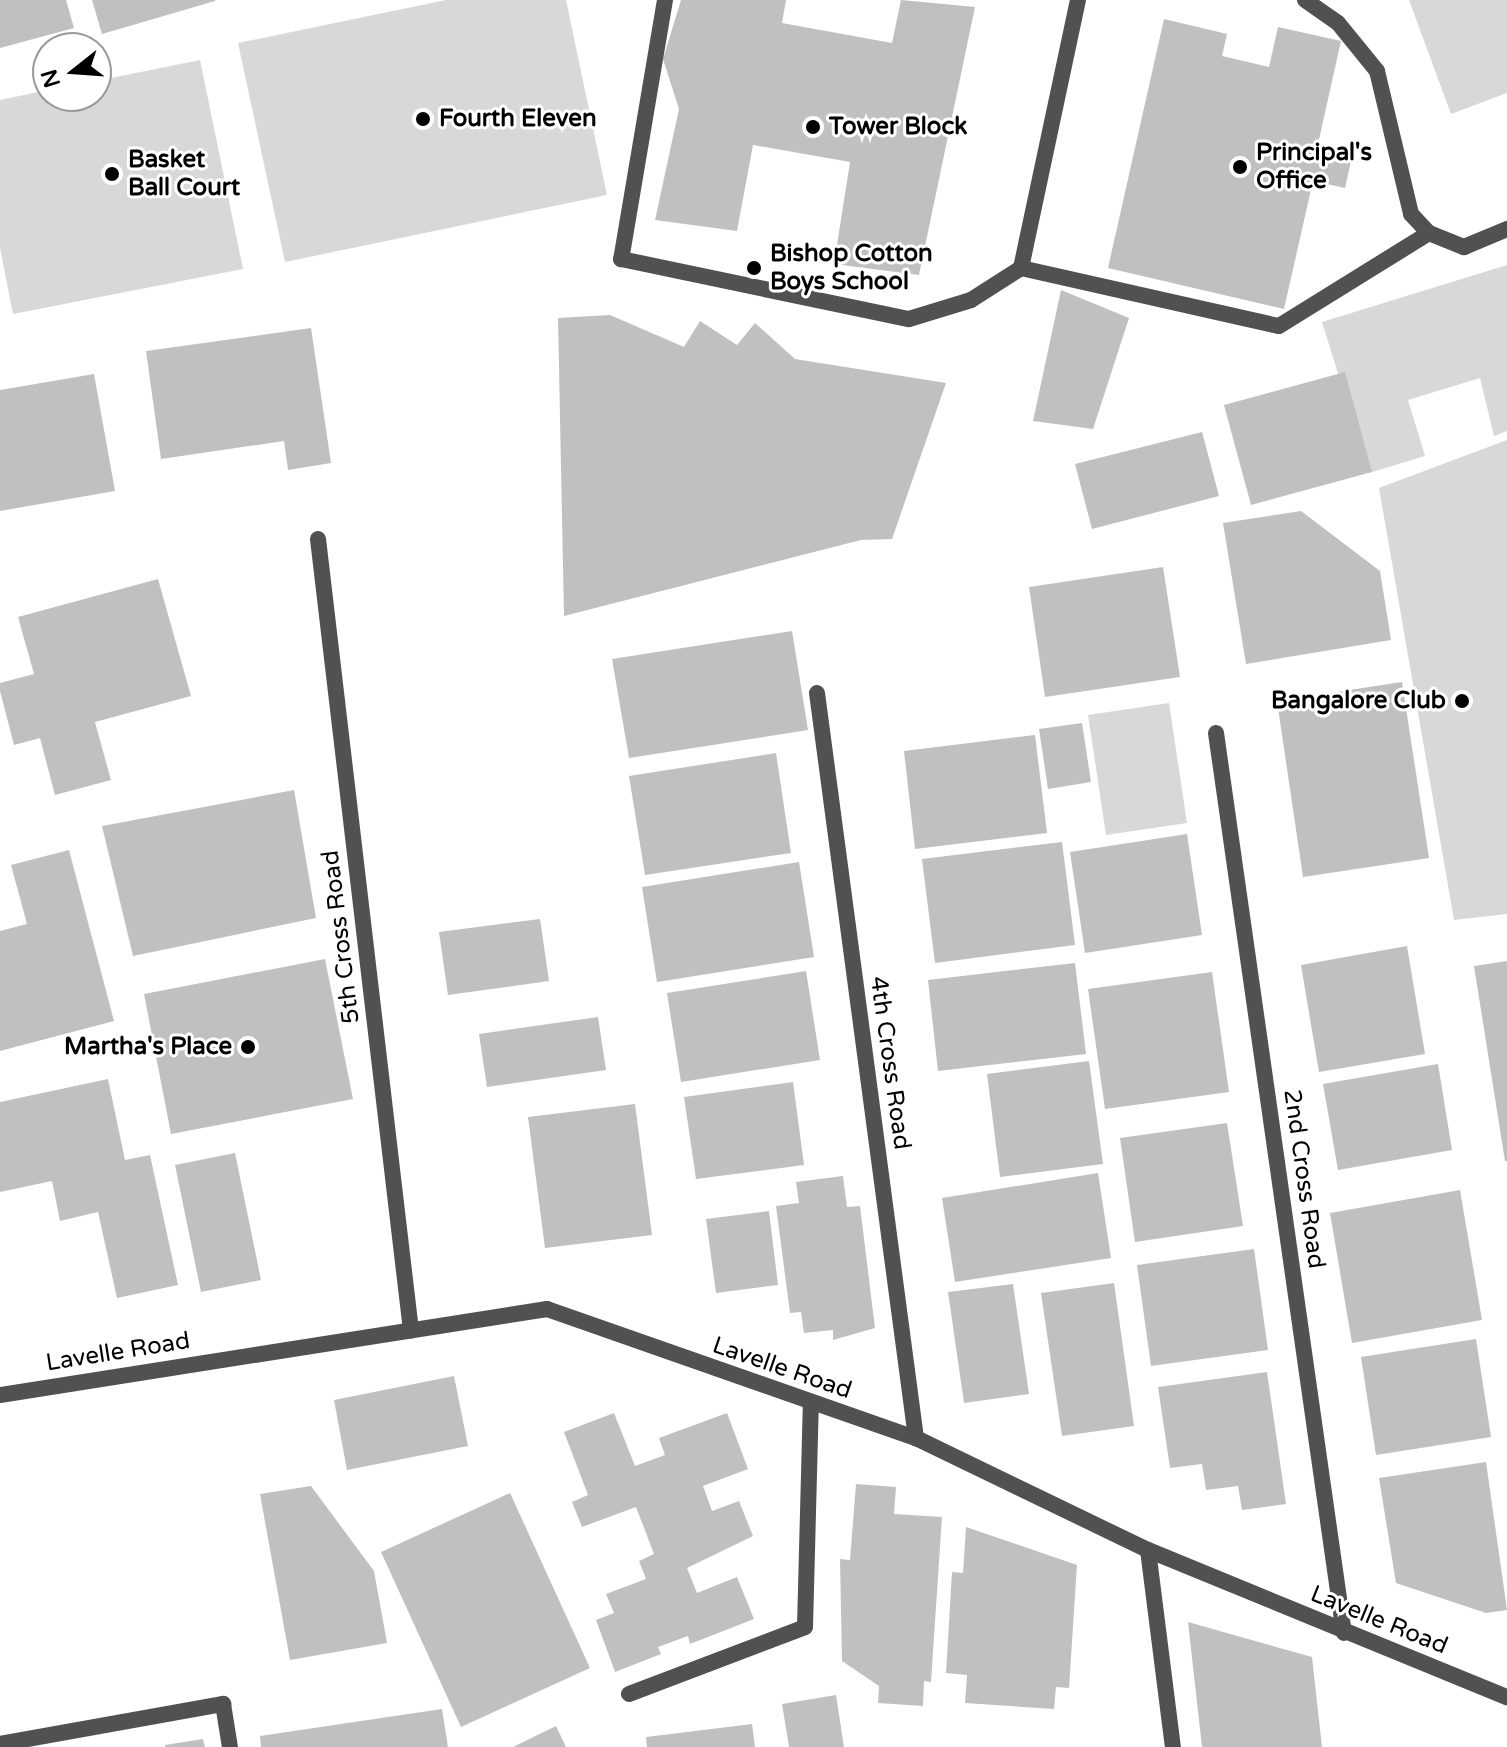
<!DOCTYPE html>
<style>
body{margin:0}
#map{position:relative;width:1507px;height:1747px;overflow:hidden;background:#fff;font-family:"Varela Round",sans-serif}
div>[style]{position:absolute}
.green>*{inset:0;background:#d8d8d8}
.building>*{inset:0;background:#c0c0c0}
.service>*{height:16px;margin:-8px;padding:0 8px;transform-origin:8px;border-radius:8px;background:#515151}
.minor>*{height:16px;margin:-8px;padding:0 8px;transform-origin:8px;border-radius:8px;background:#515151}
.tertiary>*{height:16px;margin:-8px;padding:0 8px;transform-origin:8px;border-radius:8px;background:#515151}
.dots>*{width:22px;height:22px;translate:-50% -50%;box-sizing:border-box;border:4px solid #fff;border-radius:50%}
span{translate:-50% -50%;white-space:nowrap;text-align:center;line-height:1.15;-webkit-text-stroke:6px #fff;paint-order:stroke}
.poi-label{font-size:24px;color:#000;font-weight:700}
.left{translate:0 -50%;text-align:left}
.right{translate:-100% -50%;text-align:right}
.street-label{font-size:24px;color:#000}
.north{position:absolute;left:32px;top:32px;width:80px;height:80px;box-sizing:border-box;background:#fff;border:2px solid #999;border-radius:50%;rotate:253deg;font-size:22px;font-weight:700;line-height:32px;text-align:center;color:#000}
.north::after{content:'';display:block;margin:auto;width:28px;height:36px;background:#000;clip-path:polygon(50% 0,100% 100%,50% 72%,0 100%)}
</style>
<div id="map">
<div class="green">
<i style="clip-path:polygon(446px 0,566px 0,607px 195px,285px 262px,238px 43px)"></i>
<i style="clip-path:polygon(1409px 0,1507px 0,1507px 93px,1451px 114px)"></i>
<i style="clip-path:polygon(200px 60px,243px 269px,13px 314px,0 248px,0 100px,48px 90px,48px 96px,96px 96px,96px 81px)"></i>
<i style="clip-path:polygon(1507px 265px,1507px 431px,1494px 436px,1480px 378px,1408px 400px,1425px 456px,1369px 473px,1322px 322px)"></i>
<i style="clip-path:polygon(1507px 440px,1507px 914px,1454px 920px,1379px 488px)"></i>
<i style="clip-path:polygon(1169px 703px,1187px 823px,1106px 835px,1088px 715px)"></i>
</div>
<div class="building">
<i style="clip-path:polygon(0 0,66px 0,74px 28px,0 48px)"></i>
<i style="clip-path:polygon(92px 0,215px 0,215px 1px,102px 34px)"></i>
<i style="clip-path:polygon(681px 0,786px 0,782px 23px,892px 43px,901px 0,975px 7px,919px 275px,834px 264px,850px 162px,753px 145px,737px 231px,655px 220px,679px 109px,663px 59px)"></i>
<i style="clip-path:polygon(1164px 19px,1227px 34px,1222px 56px,1269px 67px,1278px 27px,1341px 41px,1318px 144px,1353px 152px,1345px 188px,1313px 181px,1284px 309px,1108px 268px)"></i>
<i style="clip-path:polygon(1061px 290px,1129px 318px,1093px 429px,1033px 421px)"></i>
<i style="clip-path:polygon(610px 315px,684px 347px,700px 321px,737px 345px,755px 323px,795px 359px,946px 383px,892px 539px,861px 540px,564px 616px,558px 318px)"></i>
<i style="clip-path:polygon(311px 328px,331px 463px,288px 470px,284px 441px,161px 459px,146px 351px)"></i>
<i style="clip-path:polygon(1345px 372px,1372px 472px,1251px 505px,1224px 405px)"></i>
<i style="clip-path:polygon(94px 374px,115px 491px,0 511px,0 390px)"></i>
<i style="clip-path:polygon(1202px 432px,1219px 496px,1092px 529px,1075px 464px)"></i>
<i style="clip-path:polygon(1301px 511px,1380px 571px,1391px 640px,1246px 664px,1223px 523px)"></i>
<i style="clip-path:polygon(1163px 567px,1180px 677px,1045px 697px,1029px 587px)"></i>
<i style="clip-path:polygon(158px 579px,191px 696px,95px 722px,111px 780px,55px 795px,40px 738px,14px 745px,0 691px,0 683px,34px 674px,18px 617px)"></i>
<i style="clip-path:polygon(792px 631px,808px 730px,629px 758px,612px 659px)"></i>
<i style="clip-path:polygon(1402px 682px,1429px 858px,1303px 877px,1277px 701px)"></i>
<i style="clip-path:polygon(1082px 723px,1091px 782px,1048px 789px,1039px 729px)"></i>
<i style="clip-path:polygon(1035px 735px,1047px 833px,915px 849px,904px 751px)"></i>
<i style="clip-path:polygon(776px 753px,791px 853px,645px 875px,629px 776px)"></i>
<i style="clip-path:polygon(294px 790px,316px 918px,133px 956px,102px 826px)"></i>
<i style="clip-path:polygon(1187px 834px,1202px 935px,1085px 953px,1070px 852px)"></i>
<i style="clip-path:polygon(1062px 842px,1075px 945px,935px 963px,922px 859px)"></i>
<i style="clip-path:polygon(69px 850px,114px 1021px,0 1051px,0 931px,27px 924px,11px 865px)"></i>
<i style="clip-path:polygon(799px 862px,814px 957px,657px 982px,642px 887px)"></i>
<i style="clip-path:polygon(540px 919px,549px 981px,448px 995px,439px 932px)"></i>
<i style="clip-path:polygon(1407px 946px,1425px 1054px,1319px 1072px,1301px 965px)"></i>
<i style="clip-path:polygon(325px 959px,353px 1099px,171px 1134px,144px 994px)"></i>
<i style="clip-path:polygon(1507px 961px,1507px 1161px,1505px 1161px,1474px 966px)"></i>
<i style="clip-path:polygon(1075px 963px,1086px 1054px,938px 1071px,928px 980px)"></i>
<i style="clip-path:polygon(806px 971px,820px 1060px,681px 1082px,667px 993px)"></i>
<i style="clip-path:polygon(1212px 972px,1229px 1092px,1105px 1109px,1088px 989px)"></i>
<i style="clip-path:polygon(598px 1017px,606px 1070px,487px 1087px,479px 1034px)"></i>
<i style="clip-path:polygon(1089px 1061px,1103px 1164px,1000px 1177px,987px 1074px)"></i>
<i style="clip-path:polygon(1438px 1064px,1452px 1150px,1338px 1170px,1323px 1084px)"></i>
<i style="clip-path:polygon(108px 1079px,125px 1160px,150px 1155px,178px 1285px,117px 1298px,98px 1212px,60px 1221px,52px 1181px,0 1192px,0 1102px)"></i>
<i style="clip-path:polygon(793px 1082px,804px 1165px,696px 1179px,684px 1097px)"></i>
<i style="clip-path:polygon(635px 1104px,652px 1235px,545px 1248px,528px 1117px)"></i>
<i style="clip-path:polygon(1227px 1123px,1243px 1226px,1135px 1242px,1120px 1138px)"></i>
<i style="clip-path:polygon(235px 1153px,261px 1280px,201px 1292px,175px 1165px)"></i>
<i style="clip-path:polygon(1098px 1173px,1111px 1258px,955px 1282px,942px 1198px)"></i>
<i style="clip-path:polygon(843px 1176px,847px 1207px,860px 1206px,875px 1328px,833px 1340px,833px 1330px,804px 1333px,801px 1312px,790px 1313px,776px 1206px,799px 1203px,796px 1182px)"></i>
<i style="clip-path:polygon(1460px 1190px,1482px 1320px,1352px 1343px,1330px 1213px)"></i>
<i style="clip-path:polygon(769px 1211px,778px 1285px,716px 1293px,706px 1219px)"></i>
<i style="clip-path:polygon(1254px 1249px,1268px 1350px,1151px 1366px,1137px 1265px)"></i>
<i style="clip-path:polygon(1114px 1283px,1134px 1426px,1062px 1436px,1041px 1293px)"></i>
<i style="clip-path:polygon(1013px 1284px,1029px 1394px,964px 1403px,948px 1292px)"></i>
<i style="clip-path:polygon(1476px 1339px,1491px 1437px,1376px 1455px,1361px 1357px)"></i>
<i style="clip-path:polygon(1267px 1372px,1286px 1504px,1242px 1510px,1238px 1486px,1206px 1490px,1202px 1464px,1170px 1468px,1158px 1387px)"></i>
<i style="clip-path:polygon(454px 1376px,468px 1446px,347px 1470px,334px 1400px)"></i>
<i style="clip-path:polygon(614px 1413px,635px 1466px,665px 1455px,659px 1438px,727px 1413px,748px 1469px,703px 1486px,712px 1511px,739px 1501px,753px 1536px,687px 1568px,697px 1593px,737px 1577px,754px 1619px,690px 1644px,688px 1636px,658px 1647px,661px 1654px,615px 1672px,596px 1620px,614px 1613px,606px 1594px,646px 1579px,639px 1561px,654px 1554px,636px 1507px,582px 1527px,572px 1502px,588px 1495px,564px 1432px)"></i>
<i style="clip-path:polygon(1486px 1462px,1507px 1610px,1486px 1613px,1396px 1583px,1379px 1478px)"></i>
<i style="clip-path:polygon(856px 1484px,896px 1487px,894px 1514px,942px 1517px,931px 1682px,924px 1681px,923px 1706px,878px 1703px,879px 1686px,842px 1661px,840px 1559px,850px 1560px)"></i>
<i style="clip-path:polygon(311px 1486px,374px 1571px,387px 1643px,290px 1660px,260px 1494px)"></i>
<i style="clip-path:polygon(510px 1493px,590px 1668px,461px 1727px,381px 1552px)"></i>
<i style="clip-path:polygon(966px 1527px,1077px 1565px,1069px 1688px,1056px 1687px,1054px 1709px,965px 1703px,967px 1675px,946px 1673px,952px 1572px,963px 1573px)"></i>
<i style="clip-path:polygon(1188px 1622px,1312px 1657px,1322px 1747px,1202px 1747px)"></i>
<i style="clip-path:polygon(836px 1695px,844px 1747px,789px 1747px,782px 1704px)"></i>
<i style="clip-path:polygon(442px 1709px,448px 1747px,261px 1747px,260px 1736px)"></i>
<i style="clip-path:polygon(752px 1724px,755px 1747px,647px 1747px,646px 1737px)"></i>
<i style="clip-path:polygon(556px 1726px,566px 1747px,513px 1747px)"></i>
<i style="clip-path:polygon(203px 1739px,205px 1747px,165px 1747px,165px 1745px)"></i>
</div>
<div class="service">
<i style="left:665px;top:0;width:263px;rotate:99.6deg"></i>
<i style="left:621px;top:259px;width:294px;rotate:11.8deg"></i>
<i style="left:909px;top:319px;width:65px;rotate:-17deg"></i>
<i style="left:971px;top:300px;width:59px;rotate:-32.6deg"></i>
<i style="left:1021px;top:268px;width:274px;rotate:-78deg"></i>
<i style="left:1305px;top:0;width:40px;rotate:34.9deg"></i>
<i style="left:1338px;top:23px;width:62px;rotate:50.9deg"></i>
<i style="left:1377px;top:71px;width:147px;rotate:76.6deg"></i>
<i style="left:1411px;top:214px;width:26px;rotate:47deg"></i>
<i style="left:1429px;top:233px;width:38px;rotate:22deg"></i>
<i style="left:1464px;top:247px;width:47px;rotate:-22.7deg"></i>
<i style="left:1021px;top:268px;width:264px;rotate:12.7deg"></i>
<i style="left:1279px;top:326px;width:176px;rotate:-31.8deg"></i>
<i style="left:629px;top:1694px;width:188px;rotate:-20.8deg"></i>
<i style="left:805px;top:1627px;width:222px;rotate:-88.5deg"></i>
<i style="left:0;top:1744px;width:227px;rotate:-10.2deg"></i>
<i style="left:223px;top:1704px;width:44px;rotate:80.8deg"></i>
</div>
<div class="minor">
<i style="left:318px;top:539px;width:797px;rotate:83.3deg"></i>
<i style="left:817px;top:693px;width:752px;rotate:82.43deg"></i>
<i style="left:1216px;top:733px;width:909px;rotate:81.91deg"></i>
<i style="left:1148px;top:1550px;width:199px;rotate:82.8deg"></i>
</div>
<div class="tertiary">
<i style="left:0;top:1395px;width:554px;rotate:-8.93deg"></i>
<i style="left:547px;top:1309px;width:391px;rotate:19.3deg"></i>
<i style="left:916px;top:1438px;width:258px;rotate:25.8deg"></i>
<i style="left:1148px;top:1550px;width:388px;rotate:22.3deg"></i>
</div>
<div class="dots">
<i style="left:423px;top:119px;background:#000"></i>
<i style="left:813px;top:127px;background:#000"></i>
<i style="left:1240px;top:167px;background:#000"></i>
<i style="left:112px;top:174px;background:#000"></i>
<i style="left:754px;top:268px;background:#000"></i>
<i style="left:1462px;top:701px;background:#000"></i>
<i style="left:248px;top:1047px;background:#000"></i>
</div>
<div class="poi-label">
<span class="left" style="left:439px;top:119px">Fourth Eleven</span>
<span class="left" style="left:829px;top:127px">Tower Block</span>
<span class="left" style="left:1256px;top:167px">Principal's<br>Office</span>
<span class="left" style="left:128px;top:174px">Basket<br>Ball Court</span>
<span class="left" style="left:770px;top:268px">Bishop Cotton<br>Boys School</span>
<span class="right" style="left:1446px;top:701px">Bangalore Club</span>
<span class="right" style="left:232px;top:1047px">Martha's Place</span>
</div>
<div class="street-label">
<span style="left:341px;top:937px;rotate:-97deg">5th Cross Road</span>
<span style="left:890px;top:1063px;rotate:82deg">4th Cross Road</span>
<span style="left:1304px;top:1179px;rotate:82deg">2nd Cross Road</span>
<span style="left:118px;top:1352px;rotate:-9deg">Lavelle Road</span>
<span style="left:782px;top:1368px;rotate:19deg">Lavelle Road</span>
<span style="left:1379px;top:1620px;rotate:22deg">Lavelle Road</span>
</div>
<div class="north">N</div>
</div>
